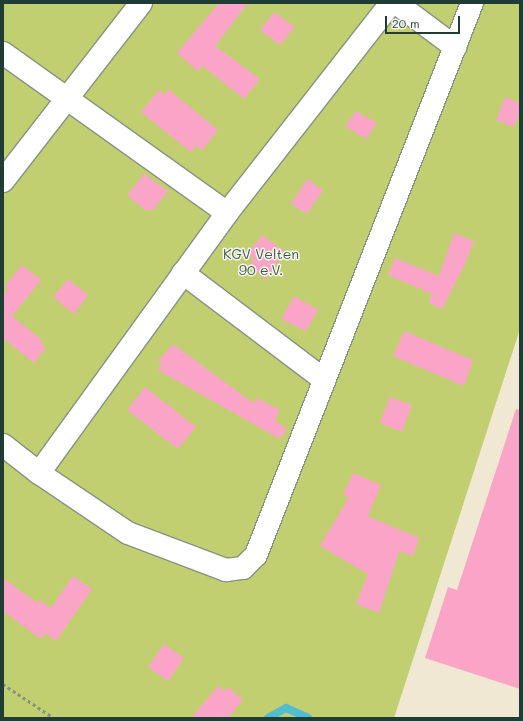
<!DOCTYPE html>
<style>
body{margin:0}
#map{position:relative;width:523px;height:721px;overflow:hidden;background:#f1e8d4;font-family:Mali,sans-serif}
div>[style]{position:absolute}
.green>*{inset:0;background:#c2cf71}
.stream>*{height:8px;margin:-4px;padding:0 4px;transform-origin:4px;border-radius:4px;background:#53bdcf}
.building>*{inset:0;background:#faa4c8}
.path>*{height:2.5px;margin-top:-1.25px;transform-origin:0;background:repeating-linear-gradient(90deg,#889284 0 3px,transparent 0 6px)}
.roads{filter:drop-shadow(1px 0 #889284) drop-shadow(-1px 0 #889284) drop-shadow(0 1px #889284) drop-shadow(0 -1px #889284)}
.minor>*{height:22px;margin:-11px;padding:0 11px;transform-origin:11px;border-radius:11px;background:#fff}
span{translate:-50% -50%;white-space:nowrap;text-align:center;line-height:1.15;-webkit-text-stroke:3px #f6f6f2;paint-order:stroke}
.park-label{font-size:14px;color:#405a40}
.frame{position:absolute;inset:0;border:4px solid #1f3d34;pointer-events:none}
.scale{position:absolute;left:385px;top:16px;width:75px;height:18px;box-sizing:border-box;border:2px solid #1f3d34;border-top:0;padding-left:5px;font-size:12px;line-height:14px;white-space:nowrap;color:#1f3d34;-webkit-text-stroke:3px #f6f6f2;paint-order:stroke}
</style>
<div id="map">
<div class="green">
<i style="clip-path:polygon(3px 3px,520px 3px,520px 329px,394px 718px,3px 718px)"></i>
</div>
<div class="stream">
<i style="left:268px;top:718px;width:21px;rotate:-29deg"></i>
<i style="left:286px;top:708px;width:24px;rotate:24deg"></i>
</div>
<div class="building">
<i style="clip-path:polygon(219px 3px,248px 3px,215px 46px,260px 79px,244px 99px,203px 66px,198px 71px,177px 53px)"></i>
<i style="clip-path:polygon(274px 12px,295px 27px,280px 45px,260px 30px)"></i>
<i style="clip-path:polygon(168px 89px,218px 130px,202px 150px,196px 146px,191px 152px,141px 112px,159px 90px,165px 95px)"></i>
<i style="clip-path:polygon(505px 97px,520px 103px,520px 111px,514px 127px,496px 120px)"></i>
<i style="clip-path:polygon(356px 111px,377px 123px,366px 139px,345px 126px)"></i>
<i style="clip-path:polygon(144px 174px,168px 191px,153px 210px,145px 210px,127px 195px)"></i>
<i style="clip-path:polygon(307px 179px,323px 190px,307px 214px,291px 204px)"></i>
<i style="clip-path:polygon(454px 233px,474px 241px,465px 264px,442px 309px,429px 303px,432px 294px,388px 275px,395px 258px,439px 276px)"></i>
<i style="clip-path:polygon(262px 235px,285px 252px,266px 279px,249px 266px,254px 259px,247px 254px)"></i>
<i style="clip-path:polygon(22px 265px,41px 280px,12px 316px,42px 340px,40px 343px,46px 348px,34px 363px,3px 338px,3px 295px,8px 288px,5px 286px)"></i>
<i style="clip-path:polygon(68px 279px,88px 295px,74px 314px,53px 297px)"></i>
<i style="clip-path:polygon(294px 296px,318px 310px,306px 331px,281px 319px)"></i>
<i style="clip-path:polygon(404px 331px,473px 360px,464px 386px,393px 356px)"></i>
<i style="clip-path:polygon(173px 344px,253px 403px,257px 398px,280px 410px,275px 420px,287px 429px,280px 439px,158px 370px,162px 364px,158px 361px)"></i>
<i style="clip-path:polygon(145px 387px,196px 427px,178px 449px,127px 410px)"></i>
<i style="clip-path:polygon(390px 397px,412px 405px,402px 432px,380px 423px)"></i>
<i style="clip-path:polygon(516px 409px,520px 410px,520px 689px,425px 658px,448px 587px,457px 590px)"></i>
<i style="clip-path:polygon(353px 473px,381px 485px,368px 516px,419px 538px,413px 556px,399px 551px,379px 613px,356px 604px,368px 574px,320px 546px,349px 497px,343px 495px)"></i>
<i style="clip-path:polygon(73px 576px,92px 589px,56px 641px,45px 633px,41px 639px,3px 611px,3px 578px,37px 603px,40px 600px,51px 608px)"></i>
<i style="clip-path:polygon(164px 644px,184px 658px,168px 681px,148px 667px)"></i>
<i style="clip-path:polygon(218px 686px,224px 691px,228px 687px,243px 700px,228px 718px,191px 718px)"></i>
</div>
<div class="path">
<i style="left:3px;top:684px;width:61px;rotate:33.7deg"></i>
</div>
<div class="roads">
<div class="minor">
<i style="left:396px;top:3px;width:74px;rotate:36.7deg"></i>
<i style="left:3px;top:53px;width:275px;rotate:35.5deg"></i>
<i style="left:3px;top:181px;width:225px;rotate:-52.2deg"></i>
<i style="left:183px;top:273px;width:176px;rotate:37.1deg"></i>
<i style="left:3px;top:445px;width:46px;rotate:37.9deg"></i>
<i style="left:39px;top:473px;width:107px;rotate:34deg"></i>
<i style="left:128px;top:533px;width:105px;rotate:20.7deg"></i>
<i style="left:226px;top:570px;width:17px;rotate:-7deg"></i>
<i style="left:243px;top:568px;width:18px;rotate:-45deg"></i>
<i style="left:256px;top:555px;width:593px;rotate:-68.63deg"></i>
<i style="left:39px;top:473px;width:321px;rotate:-54.1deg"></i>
<i style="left:227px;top:213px;width:266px;rotate:-52deg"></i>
</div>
</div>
<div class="park-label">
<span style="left:261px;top:262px">KGV Velten<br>90 e.V.</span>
</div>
<div class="frame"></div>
<div class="scale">20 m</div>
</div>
